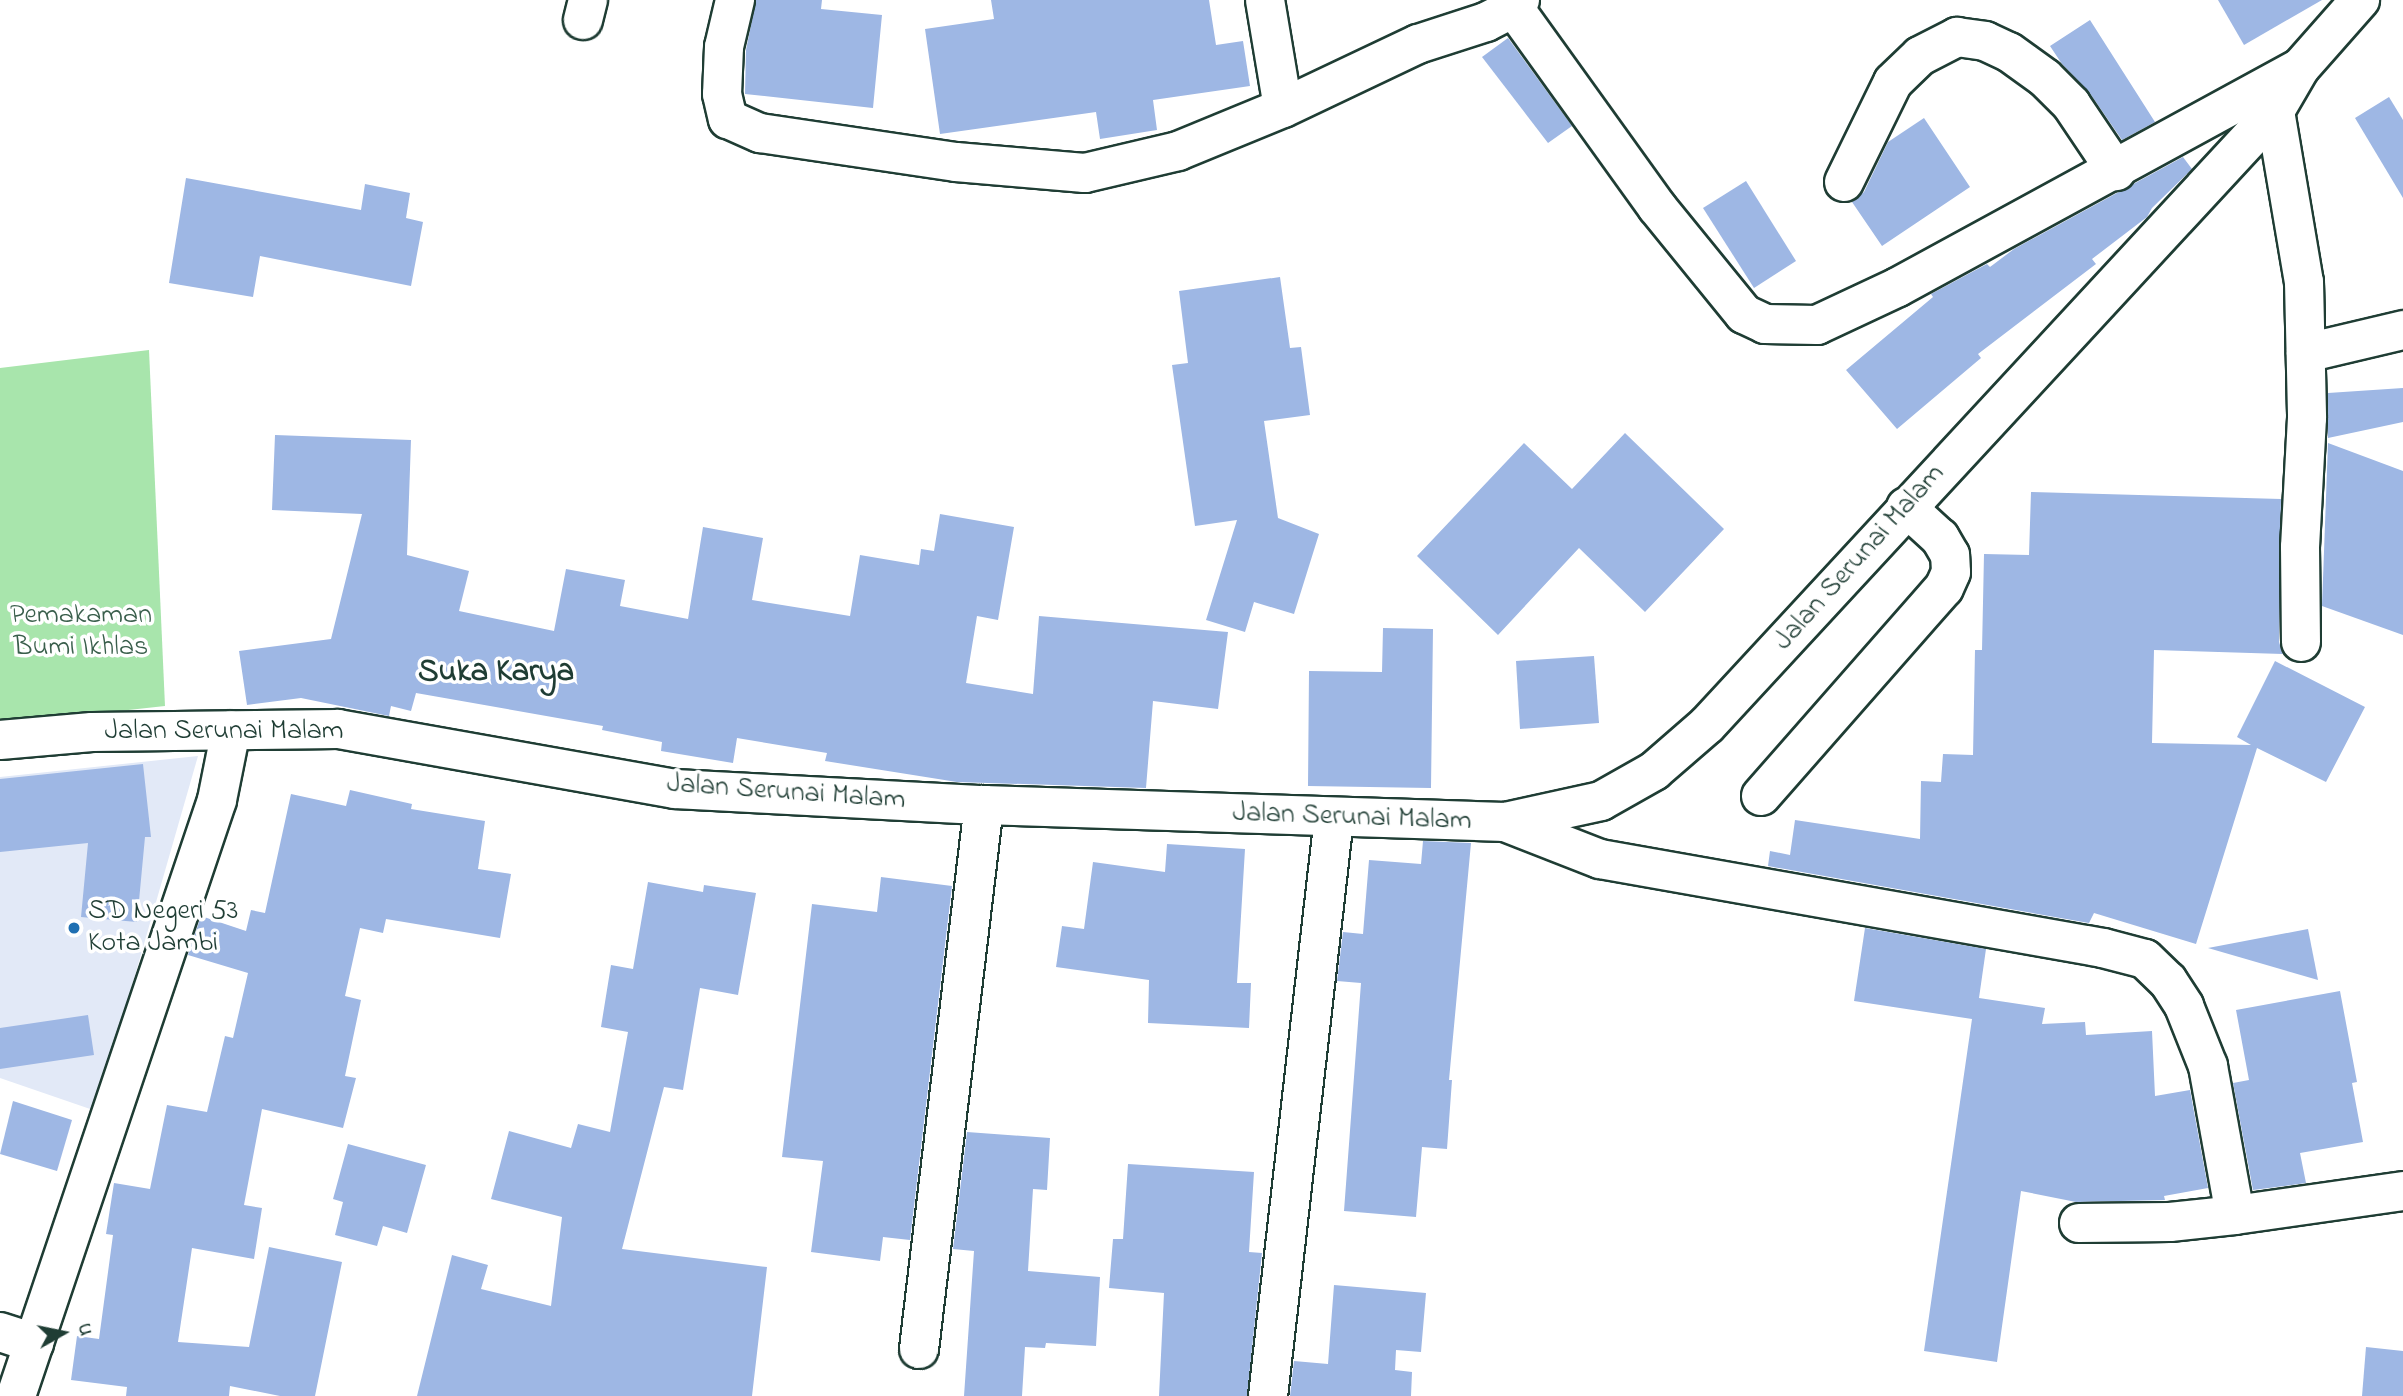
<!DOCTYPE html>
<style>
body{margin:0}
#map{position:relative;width:2403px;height:1396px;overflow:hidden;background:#fff;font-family:"Indie Flower",sans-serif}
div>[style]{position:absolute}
.built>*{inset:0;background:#e2e9f7}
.green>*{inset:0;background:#a8e5ac}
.building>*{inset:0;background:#9eb7e4}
.roads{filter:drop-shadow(2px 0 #1f3d34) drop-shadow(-2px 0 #1f3d34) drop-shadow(0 2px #1f3d34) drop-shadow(0 -2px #1f3d34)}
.minor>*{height:38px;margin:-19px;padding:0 19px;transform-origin:19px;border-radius:19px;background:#fff}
.dots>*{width:19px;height:19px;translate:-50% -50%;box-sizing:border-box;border:4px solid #fff;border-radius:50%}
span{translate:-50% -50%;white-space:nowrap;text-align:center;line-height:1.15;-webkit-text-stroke:7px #fff;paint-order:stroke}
.street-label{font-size:28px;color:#1f3d34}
.park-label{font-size:28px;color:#3a5f4c}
.poi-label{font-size:28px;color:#1f3d34}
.left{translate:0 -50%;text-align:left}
.quarter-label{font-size:32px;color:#1f3d34;font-weight:700}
.north{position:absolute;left:28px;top:1298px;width:70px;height:70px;-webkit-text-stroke:5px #fff;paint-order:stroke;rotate:81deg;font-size:19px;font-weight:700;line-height:28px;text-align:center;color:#1f3d34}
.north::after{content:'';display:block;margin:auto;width:24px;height:32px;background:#1f3d34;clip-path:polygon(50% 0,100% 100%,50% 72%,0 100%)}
</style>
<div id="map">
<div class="built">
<i style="clip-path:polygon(198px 756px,96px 1111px,0 1078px,0 777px)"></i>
</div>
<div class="green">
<i style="clip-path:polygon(149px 350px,165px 706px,0 724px,0 368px)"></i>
</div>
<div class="building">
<i style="clip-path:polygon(756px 0,822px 0,821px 9px,882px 15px,873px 108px,745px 94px,746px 50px)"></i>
<i style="clip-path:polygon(991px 0,1209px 0,1216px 45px,1243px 41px,1250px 86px,1153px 100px,1157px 130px,1100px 139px,1096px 112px,940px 134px,925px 29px,994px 19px)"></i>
<i style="clip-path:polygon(2218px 0,2322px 0,2244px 45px)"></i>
<i style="clip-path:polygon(2090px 20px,2155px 122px,2122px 140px,2089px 92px,2062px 64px,2050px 46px)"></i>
<i style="clip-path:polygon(1508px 38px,1572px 126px,1548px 143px,1482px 57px)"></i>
<i style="clip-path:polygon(2389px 97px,2403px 120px,2403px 198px,2355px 118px)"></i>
<i style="clip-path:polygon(1924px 118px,1970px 187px,1882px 246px,1852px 202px,1864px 192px,1888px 142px)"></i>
<i style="clip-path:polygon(2183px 157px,2192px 169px,2152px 208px,2147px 217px,2092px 259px,2096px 264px,1978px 354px,1981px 358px,1897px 429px,1846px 370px,1933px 297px,1931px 294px,1987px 264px,1990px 267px,2014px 249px)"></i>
<i style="clip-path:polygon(186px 178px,361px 210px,365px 184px,410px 193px,406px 218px,423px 222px,411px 286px,260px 256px,253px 297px,169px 283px)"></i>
<i style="clip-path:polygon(1746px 181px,1796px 261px,1754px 288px,1703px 208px)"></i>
<i style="clip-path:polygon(1280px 277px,1290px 348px,1301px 347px,1310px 415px,1264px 421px,1278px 518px,1319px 534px,1294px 614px,1254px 602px,1245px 632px,1206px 620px,1237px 520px,1195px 526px,1172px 365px,1188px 363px,1179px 291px)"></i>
<i style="clip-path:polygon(2403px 388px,2403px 422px,2328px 438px,2328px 393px)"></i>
<i style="clip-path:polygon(1625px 433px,1724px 529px,1645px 612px,1579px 548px,1498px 635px,1417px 556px,1524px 443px,1572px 489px)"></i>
<i style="clip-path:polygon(275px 435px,411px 440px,407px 555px,469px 571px,459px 611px,554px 631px,566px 569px,625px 580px,620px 606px,688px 619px,703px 527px,763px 538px,752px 600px,850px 616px,860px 555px,919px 565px,921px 549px,934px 551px,940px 514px,1014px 527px,998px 620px,977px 616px,966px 683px,1033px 694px,1039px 616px,1228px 632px,1218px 709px,1153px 701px,1146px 788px,957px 782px,825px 761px,827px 753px,737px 738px,733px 763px,661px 751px,662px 742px,602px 730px,603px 726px,416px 693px,411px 711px,391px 706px,389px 716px,301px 698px,247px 705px,239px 651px,331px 639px,362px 514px,272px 510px)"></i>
<i style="clip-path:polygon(2328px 443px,2403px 471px,2403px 635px,2322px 606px)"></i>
<i style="clip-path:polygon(2031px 492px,2281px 499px,2279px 642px,2283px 654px,2154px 650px,2152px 743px,2251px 745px,2237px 737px,2275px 661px,2365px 707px,2326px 782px,2257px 748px,2196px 944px,2094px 913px,2089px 923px,1768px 866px,1770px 851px,1790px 855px,1795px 820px,1920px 839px,1921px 781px,1941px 782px,1943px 754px,1973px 755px,1975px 650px,1982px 650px,1984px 554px,2029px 555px)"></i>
<i style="clip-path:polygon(1383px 628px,1433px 629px,1431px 788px,1308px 786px,1309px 671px,1382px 672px)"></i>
<i style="clip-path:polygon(1594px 656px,1599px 723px,1520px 729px,1516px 661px)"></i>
<i style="clip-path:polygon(143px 764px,151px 837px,145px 837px,137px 922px,81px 917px,88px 843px,0 852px,0 779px)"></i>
<i style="clip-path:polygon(350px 790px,412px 804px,411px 809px,485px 821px,478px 869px,511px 874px,500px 938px,386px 919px,383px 933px,360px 928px,345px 996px,361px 1000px,345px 1076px,356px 1078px,343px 1128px,262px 1109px,244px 1205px,262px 1208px,254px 1259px,192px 1248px,178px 1342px,249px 1347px,269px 1247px,342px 1262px,315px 1396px,280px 1396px,230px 1386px,229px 1396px,126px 1396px,127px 1387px,71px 1380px,77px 1336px,99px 1339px,113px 1235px,106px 1234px,114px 1183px,150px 1189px,167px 1105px,207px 1112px,225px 1036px,233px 1038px,248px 973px,188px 955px,201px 916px,246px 931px,251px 910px,265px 913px,291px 794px,346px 806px)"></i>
<i style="clip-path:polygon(1423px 841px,1471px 843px,1449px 1080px,1452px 1080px,1447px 1149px,1422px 1147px,1416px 1217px,1344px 1211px,1361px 983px,1337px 981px,1343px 932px,1363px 934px,1369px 860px,1421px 864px)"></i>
<i style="clip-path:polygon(1167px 844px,1245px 849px,1237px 983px,1251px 983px,1249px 1028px,1148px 1023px,1149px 980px,1056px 967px,1062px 926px,1084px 929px,1093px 862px,1165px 872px)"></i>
<i style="clip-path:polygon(881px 877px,952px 886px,910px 1240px,883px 1237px,880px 1261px,811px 1252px,823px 1161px,782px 1157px,812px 904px,877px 912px)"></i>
<i style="clip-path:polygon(648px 882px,703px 892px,704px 885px,756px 893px,738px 995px,700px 988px,683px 1090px,664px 1087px,622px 1249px,767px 1267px,752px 1396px,417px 1396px,452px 1255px,488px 1265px,481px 1289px,551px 1306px,562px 1217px,491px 1199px,509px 1131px,571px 1148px,578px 1124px,610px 1132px,628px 1032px,601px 1027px,611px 965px,633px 969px)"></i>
<i style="clip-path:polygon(1865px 928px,1986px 949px,1979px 998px,2045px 1008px,2042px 1024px,2085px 1022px,2086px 1035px,2152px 1031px,2155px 1096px,2190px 1090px,2208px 1188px,2164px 1196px,2165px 1200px,2076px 1202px,2021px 1191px,1997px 1362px,1924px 1351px,1972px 1019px,1854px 1001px)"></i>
<i style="clip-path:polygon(2308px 929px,2318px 980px,2208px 948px)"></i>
<i style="clip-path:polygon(2340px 991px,2357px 1082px,2352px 1083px,2363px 1142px,2300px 1153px,2306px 1183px,2253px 1190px,2233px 1083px,2249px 1080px,2236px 1010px)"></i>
<i style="clip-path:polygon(88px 1015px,94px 1055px,0 1069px,0 1028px)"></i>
<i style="clip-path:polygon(13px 1101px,72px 1120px,57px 1171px,0 1154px)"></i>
<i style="clip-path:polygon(967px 1132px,1050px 1138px,1047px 1190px,1033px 1189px,1028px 1271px,1100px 1277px,1096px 1346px,1046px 1343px,1045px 1348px,1025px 1347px,1022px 1396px,964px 1396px,974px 1251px,953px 1249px)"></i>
<i style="clip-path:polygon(348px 1144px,426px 1165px,407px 1233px,383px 1226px,377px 1246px,335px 1235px,343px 1202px,333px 1199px)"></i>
<i style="clip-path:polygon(1128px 1164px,1254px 1172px,1249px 1252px,1262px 1253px,1247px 1396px,1159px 1396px,1164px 1293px,1109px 1288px,1113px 1239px,1123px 1239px)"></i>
<i style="clip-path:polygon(1334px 1285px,1426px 1293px,1421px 1352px,1396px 1350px,1395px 1370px,1412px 1372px,1411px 1396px,1290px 1396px,1294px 1361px,1328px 1364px)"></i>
<i style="clip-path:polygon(2366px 1347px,2403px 1351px,2403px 1396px,2362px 1396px)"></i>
</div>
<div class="roads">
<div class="minor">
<i style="left:735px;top:0;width:48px;rotate:103.2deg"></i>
<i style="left:724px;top:47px;width:47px;rotate:92.4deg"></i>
<i style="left:722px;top:94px;width:26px;rotate:77deg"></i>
<i style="left:728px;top:119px;width:35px;rotate:24deg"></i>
<i style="left:760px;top:133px;width:198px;rotate:8.4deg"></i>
<i style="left:956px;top:162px;width:129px;rotate:4.9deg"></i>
<i style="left:1085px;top:173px;width:96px;rotate:-13.3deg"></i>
<i style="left:1178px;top:151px;width:113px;rotate:-22.3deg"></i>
<i style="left:1283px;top:108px;width:149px;rotate:-25.4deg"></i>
<i style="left:1418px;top:44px;width:71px;rotate:-17.9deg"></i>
<i style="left:1486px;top:22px;width:31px;rotate:-27deg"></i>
<i style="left:1265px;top:0;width:109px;rotate:80.5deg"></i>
<i style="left:1520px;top:0;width:10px;rotate:127deg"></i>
<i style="left:1514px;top:8px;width:245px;rotate:54.3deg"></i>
<i style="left:1657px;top:207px;width:138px;rotate:50.9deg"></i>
<i style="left:1744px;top:314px;width:23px;rotate:25deg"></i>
<i style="left:1765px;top:324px;width:52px;rotate:1.1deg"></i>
<i style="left:1817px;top:325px;width:89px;rotate:-25.1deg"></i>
<i style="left:1898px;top:287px;width:456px;rotate:-28.6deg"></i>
<i style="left:583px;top:20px;width:21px;rotate:-76deg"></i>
<i style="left:2275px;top:111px;width:173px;rotate:80.4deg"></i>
<i style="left:2304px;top:282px;width:136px;rotate:88.7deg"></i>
<i style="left:2307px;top:418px;width:129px;rotate:93.1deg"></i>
<i style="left:2300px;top:547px;width:95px;rotate:89.4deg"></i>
<i style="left:1844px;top:182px;width:111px;rotate:-63.9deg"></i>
<i style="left:1893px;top:82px;width:37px;rotate:-44deg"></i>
<i style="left:1920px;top:56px;width:42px;rotate:-27.2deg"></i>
<i style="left:1957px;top:37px;width:28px;rotate:8deg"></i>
<i style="left:1985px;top:41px;width:26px;rotate:25deg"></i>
<i style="left:2009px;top:52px;width:44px;rotate:35.8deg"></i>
<i style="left:2045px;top:78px;width:37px;rotate:45deg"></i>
<i style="left:2071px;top:104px;width:81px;rotate:56.1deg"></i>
<i style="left:2306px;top:353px;width:100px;rotate:-13.3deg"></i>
<i style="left:0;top:740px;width:92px;rotate:-5deg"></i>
<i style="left:92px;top:732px;width:246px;rotate:-0.7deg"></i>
<i style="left:338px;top:729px;width:342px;rotate:10.1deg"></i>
<i style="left:675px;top:789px;width:309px;rotate:3deg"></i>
<i style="left:984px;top:805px;width:521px;rotate:1.87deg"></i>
<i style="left:1505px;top:822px;width:98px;rotate:-12.3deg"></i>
<i style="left:1601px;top:801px;width:61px;rotate:-29.5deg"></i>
<i style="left:1654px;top:771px;width:70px;rotate:-41deg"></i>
<i style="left:1707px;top:725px;width:836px;rotate:-47.23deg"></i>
<i style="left:2275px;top:111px;width:50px;rotate:-59.8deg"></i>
<i style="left:2300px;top:68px;width:91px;rotate:-48.6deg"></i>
<i style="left:1761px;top:796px;width:277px;rotate:-48.7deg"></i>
<i style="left:1944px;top:588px;width:17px;rotate:-66deg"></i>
<i style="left:1951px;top:572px;width:17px;rotate:-93deg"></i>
<i style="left:1950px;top:555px;width:20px;rotate:-120deg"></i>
<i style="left:1940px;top:538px;width:46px;rotate:-137.6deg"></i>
<i style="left:1505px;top:822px;width:102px;rotate:21.3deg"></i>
<i style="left:1600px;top:859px;width:511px;rotate:10.03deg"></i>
<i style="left:2103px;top:948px;width:43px;rotate:14.7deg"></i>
<i style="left:2145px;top:959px;width:32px;rotate:44deg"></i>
<i style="left:2168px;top:981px;width:30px;rotate:57deg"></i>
<i style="left:2184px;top:1006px;width:65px;rotate:68.2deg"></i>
<i style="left:2208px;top:1066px;width:151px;rotate:79.7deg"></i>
<i style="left:2079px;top:1223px;width:91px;rotate:-0.6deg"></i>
<i style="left:2170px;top:1222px;width:65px;rotate:-6.1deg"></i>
<i style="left:2235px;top:1215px;width:170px;rotate:-8.1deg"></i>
<i style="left:0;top:1332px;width:36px;rotate:18deg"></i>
<i style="left:919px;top:1349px;width:548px;rotate:-83.19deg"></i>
<i style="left:16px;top:1396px;width:629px;rotate:-71.36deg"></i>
<i style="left:217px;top:800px;width:71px;rotate:-78.7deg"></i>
<i style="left:1268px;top:1396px;width:582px;rotate:-83.49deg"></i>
</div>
</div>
<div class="dots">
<i style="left:74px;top:928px;background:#1f6fb2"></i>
</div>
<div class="street-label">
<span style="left:1860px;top:558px;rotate:-48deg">Jalan Serunai Malam</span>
<span style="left:224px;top:732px">Jalan Serunai Malam</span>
<span style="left:786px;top:793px;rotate:4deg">Jalan Serunai Malam</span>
<span style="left:1352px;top:818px;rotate:2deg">Jalan Serunai Malam</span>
</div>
<div class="park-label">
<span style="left:81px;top:632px">Pemakaman<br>Bumi Ikhlas</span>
</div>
<div class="poi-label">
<span class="left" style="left:88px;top:928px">SD Negeri 53<br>Kota Jambi</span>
</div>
<div class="quarter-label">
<span style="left:496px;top:673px">Suka Karya</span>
</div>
<div class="north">U</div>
</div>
